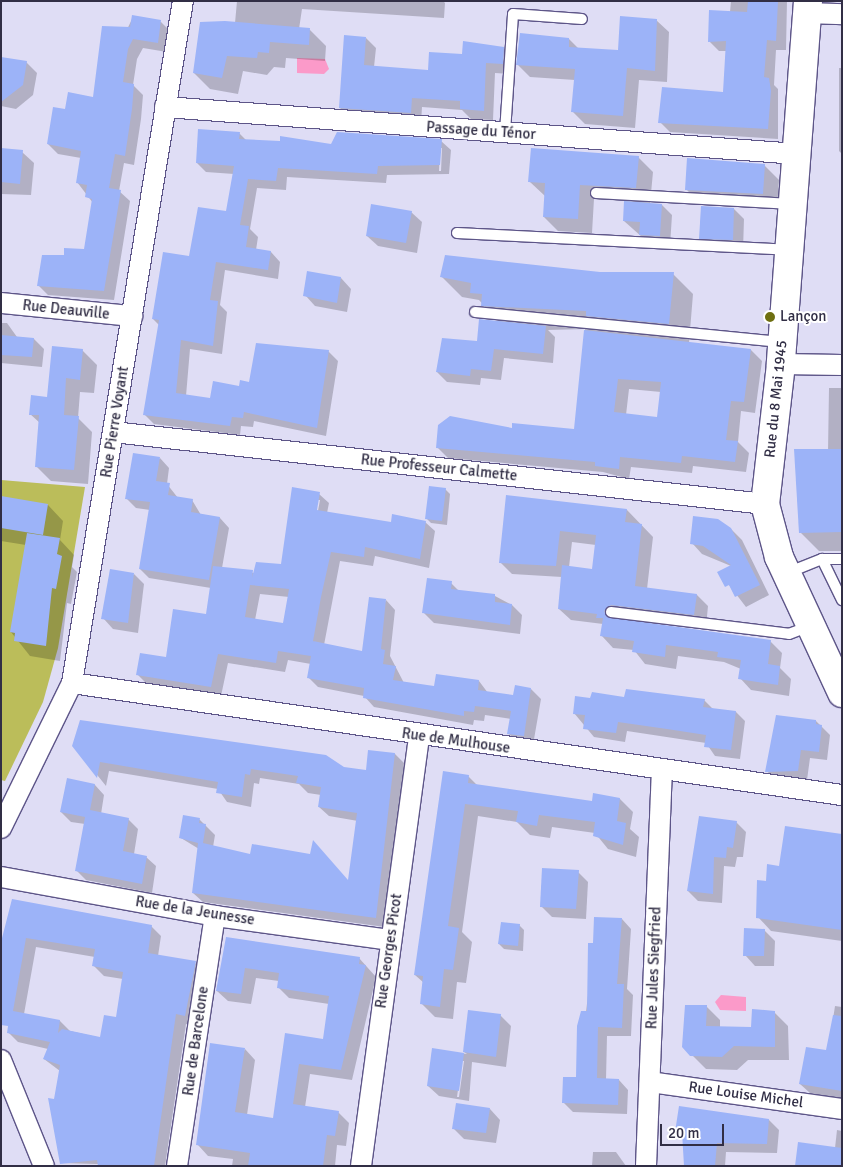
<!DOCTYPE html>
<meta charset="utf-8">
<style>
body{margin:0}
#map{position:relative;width:843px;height:1167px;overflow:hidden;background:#dfddf5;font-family:Signika,sans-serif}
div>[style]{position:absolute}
.green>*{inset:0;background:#bbbd5a}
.water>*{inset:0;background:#fb9ac9}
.shadow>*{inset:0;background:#0003}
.building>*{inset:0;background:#9cb3f8}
.roads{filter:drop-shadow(1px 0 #5d5588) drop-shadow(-1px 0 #5d5588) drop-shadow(0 1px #5d5588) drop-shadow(0 -1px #5d5588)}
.lane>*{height:10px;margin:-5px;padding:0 5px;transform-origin:5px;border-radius:5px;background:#fff}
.street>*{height:20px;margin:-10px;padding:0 10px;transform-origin:10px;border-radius:10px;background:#fff}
.secondary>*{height:28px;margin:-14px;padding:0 14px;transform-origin:14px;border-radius:14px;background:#fff}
.dots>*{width:14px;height:14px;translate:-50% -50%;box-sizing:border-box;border:2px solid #fff;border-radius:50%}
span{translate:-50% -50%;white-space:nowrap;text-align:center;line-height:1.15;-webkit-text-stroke:4px #fff;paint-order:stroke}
.street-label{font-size:15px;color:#312e45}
.poi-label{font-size:15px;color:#312e45}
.left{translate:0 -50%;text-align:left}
.frame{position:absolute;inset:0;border:2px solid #312e45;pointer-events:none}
.scale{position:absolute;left:660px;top:1124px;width:64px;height:22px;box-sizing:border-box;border:2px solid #312e45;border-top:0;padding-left:6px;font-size:15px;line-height:18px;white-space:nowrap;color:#312e45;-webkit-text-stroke:4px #fff;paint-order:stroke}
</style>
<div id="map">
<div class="green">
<i style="clip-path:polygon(1px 480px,85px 487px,58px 648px,43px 702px,5px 781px,1px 780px)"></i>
</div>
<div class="water">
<i style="clip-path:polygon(297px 58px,325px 59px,329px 69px,324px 74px,297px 73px)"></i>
<i style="clip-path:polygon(721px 995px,746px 997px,746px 1011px,720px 1010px,715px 1002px)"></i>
</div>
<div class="shadow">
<i style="clip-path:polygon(237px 1px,443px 1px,445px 3px,444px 18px,302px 9px,299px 29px,310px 30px,326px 46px,325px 61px,286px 58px,285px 68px,274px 67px,267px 75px,243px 71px,238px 94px,210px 89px,194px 73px,235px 23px)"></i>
<i style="clip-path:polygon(731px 1px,787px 1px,786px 50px,776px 50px,774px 85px,778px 89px,778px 139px,670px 132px,660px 122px,724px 93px,727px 51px,719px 51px,709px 41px,730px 12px)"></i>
<i style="clip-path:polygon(133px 17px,161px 22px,170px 31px,167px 52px,143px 48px,137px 59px,133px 85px,143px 95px,141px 119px,134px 165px,124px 163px,119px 191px,130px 201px,114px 300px,48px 295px,38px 285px,65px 256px,85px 251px,93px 203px,77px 182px,81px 158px,58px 154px,48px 144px,66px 111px,94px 98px)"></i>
<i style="clip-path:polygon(656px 20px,669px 32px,667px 82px,639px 80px,635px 128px,585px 124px,573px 112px,575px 80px,530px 77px,518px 65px,569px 39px,579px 49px,619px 52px)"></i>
<i style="clip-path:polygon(366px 38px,376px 48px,374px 67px,429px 71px,463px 56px,503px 48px,513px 58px,512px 74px,495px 73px,493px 120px,471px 119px,462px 110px,422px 107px,421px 123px,350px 118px,340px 108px)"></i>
<i style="clip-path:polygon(1px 58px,26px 62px,37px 73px,33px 95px,16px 109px,1px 106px)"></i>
<i style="clip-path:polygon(839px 68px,842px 68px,842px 154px,839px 151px)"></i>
<i style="clip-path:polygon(evenodd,239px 133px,246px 140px,332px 146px,441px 141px,451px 150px,449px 174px,387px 175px,386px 183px,287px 177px,286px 190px,257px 188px,250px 229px,258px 237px,256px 250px,271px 252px,280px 262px,278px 279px,225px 270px,220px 305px,227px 312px,222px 354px,190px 349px,186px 396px,211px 400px,328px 351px,338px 361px,326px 436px,254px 421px,253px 427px,241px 426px,240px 435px,154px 424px,144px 414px,160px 326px,153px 319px,190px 258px,227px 212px,234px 174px,206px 172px,197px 163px,239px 133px,440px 148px,442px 148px,441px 171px,439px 171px,440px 148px)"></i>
<i style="clip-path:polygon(1px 150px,22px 152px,34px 163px,31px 195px,1px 194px)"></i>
<i style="clip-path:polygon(638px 157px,653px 172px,650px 204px,662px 205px,672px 215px,670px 246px,651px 245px,624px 221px,625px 201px,594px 199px,592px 233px,558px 231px,544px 217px,545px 196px,530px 182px)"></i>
<i style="clip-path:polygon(764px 165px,779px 180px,777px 208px,701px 205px,687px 190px)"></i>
<i style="clip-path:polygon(734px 209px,744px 219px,743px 250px,711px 249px,700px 238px)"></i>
<i style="clip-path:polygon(411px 212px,422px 222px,417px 253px,378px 246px,367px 236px)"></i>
<i style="clip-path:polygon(evenodd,673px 274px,693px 294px,689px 343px,751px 350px,762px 361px,755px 413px,741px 411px,738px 442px,749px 453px,746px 472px,693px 466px,692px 473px,631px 467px,629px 479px,603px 472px,448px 458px,437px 447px,513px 430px,575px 431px,585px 329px,548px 330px,555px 337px,553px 363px,504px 358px,501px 380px,481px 378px,480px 385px,447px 382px,437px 372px,500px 323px,479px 300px,462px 297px,442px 277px,673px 274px,629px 389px,661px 392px,658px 419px,626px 415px,629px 389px)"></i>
<i style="clip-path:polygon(341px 278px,351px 289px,347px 312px,315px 306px,305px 295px)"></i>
<i style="clip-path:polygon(1px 323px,7px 323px,17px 337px,34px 339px,44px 349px,42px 367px,1px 363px)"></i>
<i style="clip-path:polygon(82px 350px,97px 365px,94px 393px,80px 392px,78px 418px,92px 432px,88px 484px,51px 481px,36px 466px,40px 423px,30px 414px,48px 398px)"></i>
<i style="clip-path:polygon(829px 388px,842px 388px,842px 551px,819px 551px,800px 532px,828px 451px)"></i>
<i style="clip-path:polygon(evenodd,160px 458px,169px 468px,167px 484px,178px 498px,192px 500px,201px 515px,220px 518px,229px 528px,222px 568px,254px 573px,282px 565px,319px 494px,329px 503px,327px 513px,392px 523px,425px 522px,435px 531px,429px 568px,375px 556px,373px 566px,340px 561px,324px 645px,363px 652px,386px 600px,395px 610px,390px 656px,404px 683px,435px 687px,479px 681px,488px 693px,514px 697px,531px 689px,541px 699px,533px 745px,518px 743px,508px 733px,511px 719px,485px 715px,484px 721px,474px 720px,473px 725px,374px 707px,364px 696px,318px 687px,308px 677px,311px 664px,288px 660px,285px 672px,228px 663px,221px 696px,147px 684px,138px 675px,167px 659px,207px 615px,211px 588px,149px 578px,140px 569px,150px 510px,136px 508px,126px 498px,160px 458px,317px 500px,320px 500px,317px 516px,315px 516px,317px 500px,160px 458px,260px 594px,289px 597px,284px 625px,255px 620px,260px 594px)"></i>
<i style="clip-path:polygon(445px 489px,450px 494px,447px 525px,431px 523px,426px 518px)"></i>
<i style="clip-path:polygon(1px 497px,48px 505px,63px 521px,60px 540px,74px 555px,72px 567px,77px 572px,71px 604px,67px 603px,60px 661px,30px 656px,11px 632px,26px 545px,1px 541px)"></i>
<i style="clip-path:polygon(evenodd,507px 497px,627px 510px,653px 537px,647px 589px,697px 595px,708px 606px,706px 627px,624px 616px,619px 620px,770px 641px,782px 653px,780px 668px,791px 679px,789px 696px,751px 690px,740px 678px,741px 669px,724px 662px,678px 656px,676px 669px,645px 664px,634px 650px,613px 648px,602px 636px,603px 624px,571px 620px,559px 609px,562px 577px,512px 574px,500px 562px,507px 497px,572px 542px,596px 545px,593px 571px,569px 567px,572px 542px)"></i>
<i style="clip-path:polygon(731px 529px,742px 540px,769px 595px,746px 607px,719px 572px,731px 566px,702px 554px,692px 543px)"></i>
<i style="clip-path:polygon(134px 574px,144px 584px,138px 633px,113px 629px,103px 618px)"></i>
<i style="clip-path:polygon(451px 583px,460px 592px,495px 596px,512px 605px,522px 615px,520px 634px,434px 623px,424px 613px)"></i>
<i style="clip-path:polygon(591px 700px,704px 700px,713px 709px,736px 712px,745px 721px,740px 759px,715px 756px,706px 743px,627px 731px,625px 742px,594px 737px,574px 713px)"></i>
<i style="clip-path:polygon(816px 721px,830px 735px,827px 760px,810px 758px,807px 780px,775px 780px,767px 771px)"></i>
<i style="clip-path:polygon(74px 746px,367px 772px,369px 751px,395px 754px,405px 764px,385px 927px,203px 902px,193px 893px,199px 849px,181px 838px,199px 819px,215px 835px,213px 847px,349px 882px,358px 821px,329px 816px,319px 807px,321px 795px,308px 793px,299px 784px,260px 778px,259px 784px,254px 783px,251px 807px,227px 802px,218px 789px,109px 771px,106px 786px)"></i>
<i style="clip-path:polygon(468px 776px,478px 786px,593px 803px,620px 799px,633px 812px,630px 829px,639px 837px,636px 857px,608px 849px,595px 833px,552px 827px,550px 838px,530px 835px,517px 822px,478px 816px,462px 932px,472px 942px,466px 983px,457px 982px,453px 1019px,435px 1017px,422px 1004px,424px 983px,415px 975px)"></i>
<i style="clip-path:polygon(68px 780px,95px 785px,104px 795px,101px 814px,128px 819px,138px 829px,134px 854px,146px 857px,156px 866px,152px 893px,86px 880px,77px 871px,85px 824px,71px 822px,61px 812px)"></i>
<i style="clip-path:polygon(736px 822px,746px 832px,743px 857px,737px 857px,735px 867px,724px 866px,722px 903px,698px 901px,688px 891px)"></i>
<i style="clip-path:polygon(842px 836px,842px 941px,771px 931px,758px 917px,767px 882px,781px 867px)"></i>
<i style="clip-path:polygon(578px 872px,588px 882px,586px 919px,552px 917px,542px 907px)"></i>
<i style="clip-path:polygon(evenodd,13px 901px,151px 926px,161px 936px,158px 956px,195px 963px,205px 973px,195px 1025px,186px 1024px,165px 1166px,61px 1163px,55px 1100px,60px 1071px,44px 1059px,48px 1049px,18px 1042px,8px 1032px,13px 901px,36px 947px,95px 957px,94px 966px,104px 976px,123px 979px,117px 1018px,101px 1038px,70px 1031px,60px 1021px,24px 1014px,36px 947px)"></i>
<i style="clip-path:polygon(622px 919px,631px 929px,627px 989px,633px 995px,631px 1036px,607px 1036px,606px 1080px,619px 1080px,628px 1090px,627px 1114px,573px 1112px,563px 1102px,578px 1079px,594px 945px)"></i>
<i style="clip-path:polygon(519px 925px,524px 930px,523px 951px,504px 949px,499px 944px)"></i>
<i style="clip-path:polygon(764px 930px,775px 941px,774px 966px,755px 966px,745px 955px)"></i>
<i style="clip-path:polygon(227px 939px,359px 958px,376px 977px,352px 1080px,310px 1074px,305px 1107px,338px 1112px,349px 1123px,346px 1146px,337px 1145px,335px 1166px,232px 1166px,233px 1159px,208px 1156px,198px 1145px,245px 1049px,255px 1060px,247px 1115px,274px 1120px,286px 1034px,324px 1040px,329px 1004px,289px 998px,278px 987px,279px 981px,256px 978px,251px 1004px,228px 1001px,217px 991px)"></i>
<i style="clip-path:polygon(706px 1006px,720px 1020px,720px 1028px,753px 1028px,774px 1012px,788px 1026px,789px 1060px,748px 1060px,737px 1070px,706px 1069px,684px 1047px)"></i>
<i style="clip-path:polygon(835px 1006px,842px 1007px,842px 1099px,810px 1093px,800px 1084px,828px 1052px)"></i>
<i style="clip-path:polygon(evenodd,500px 1015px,511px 1026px,506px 1067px,472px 1062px,469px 1101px,439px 1096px,428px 1086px,433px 1050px,467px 1054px,464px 1052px,500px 1015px,462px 1061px,464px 1061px,459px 1097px,457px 1097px,462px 1061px)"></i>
<i style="clip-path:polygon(490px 1109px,500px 1120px,496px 1143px,464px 1139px,453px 1128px)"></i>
<i style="clip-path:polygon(769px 1120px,779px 1130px,777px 1153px,726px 1152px,725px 1166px,685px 1166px,683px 1138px,677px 1131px)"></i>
<i style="clip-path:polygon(837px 1130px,842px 1131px,842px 1166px,835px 1148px)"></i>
<i style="clip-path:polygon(593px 1152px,616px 1152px,626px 1166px,592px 1166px)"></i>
</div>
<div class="building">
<i style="clip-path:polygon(748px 1px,778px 1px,776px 41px,767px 40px,764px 77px,769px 78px,771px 91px,768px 129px,658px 123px,662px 87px,723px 92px,726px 41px,708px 42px,709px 10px,747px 12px)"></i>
<i style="clip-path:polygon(132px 15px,161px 20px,158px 43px,133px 39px,128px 49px,123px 82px,134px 84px,132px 109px,125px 156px,115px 154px,109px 188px,121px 190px,104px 291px,37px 286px,42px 255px,64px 255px,64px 248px,84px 249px,92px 199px,85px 197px,87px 185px,76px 183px,81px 151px,47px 144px,53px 107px,65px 109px,68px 92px,93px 97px,102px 26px,130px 27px)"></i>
<i style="clip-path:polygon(620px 16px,657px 19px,655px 71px,627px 68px,623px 116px,571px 112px,575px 69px,516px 65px,520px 33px,569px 38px,569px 47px,618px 50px)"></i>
<i style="clip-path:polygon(225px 21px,310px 28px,309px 45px,270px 42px,269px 53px,258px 52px,257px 58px,227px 56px,222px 78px,193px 73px,200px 22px)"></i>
<i style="clip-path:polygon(344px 35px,366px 37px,364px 65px,428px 70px,429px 52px,462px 54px,463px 41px,504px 47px,503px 64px,486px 63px,484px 111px,460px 109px,460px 101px,412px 98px,411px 113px,339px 108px)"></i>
<i style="clip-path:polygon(1px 57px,27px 61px,23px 85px,1px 102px)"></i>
<i style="clip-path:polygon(198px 129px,240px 132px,239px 139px,280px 141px,280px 136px,331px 144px,337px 132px,442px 139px,440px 165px,378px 166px,377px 174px,278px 168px,276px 181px,248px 179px,240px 225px,249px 226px,246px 247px,271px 251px,268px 270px,216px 262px,210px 300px,218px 301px,213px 346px,181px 340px,176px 393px,210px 398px,213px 381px,239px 386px,240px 380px,249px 382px,256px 343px,329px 350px,317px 428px,244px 412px,243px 418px,232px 417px,230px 426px,143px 415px,159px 320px,152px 319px,163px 252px,189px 256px,198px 207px,226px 211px,234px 166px,196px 163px)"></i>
<i style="clip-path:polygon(1px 148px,23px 150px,20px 184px,1px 182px)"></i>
<i style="clip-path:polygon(531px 148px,639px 156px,636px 188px,580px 185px,578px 219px,543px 217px,545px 183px,528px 182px)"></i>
<i style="clip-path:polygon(687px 158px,765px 164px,763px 194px,685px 190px)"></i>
<i style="clip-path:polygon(624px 201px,662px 204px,660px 236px,639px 235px,640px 222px,623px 221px)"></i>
<i style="clip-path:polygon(371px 204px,412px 211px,406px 243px,366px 236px)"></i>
<i style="clip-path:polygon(701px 206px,734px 208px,733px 240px,699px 239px)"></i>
<i style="clip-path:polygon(445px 255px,600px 272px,674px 272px,669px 324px,586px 316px,586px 311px,481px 306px,482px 294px,470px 293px,471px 283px,440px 277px)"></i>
<i style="clip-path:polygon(307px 271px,341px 277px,337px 303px,303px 296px)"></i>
<i style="clip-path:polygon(479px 319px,546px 326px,543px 354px,494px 349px,491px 371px,471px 369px,470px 376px,436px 372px,442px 338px,477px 341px)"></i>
<i style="clip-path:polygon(evenodd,584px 330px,751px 349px,744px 402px,731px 401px,726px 440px,738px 441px,735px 462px,682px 456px,681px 463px,620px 457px,619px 469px,595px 466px,595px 462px,436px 448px,438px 425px,450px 416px,512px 428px,512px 423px,574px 429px,584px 330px,618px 379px,661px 382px,657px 417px,614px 412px,618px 379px)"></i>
<i style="clip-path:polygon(1px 335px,34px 338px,32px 357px,1px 355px)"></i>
<i style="clip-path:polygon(52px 346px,83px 349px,80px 380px,66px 378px,64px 415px,79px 416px,74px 470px,35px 467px,39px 415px,29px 415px,31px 395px,47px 397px)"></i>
<i style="clip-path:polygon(794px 449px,842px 449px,842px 532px,799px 533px)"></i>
<i style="clip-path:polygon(133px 453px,160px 457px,156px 481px,170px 483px,168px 495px,193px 499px,191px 512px,220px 517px,209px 580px,139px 569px,150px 502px,125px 499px)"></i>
<i style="clip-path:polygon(429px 486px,446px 488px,442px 521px,425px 519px)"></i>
<i style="clip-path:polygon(evenodd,292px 487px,320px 492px,317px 510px,391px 522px,392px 514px,426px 521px,420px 559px,365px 547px,364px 557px,331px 552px,321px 597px,311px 652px,313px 641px,362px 651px,369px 597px,386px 599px,381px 649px,385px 650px,383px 664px,396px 666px,393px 680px,434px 686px,436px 674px,479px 680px,478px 690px,513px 695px,515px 685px,531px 688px,524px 736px,507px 734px,511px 711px,475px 706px,474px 712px,464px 711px,464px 716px,363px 698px,364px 688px,307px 678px,311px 656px,278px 651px,276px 663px,218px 654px,211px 687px,136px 675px,140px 653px,166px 657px,173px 609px,206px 614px,213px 566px,253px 570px,252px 578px,256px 562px,281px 564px,292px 487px,250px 585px,289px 589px,283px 623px,245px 617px,250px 585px)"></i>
<i style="clip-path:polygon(506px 495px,627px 509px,625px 522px,642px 524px,635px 586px,697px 594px,694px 615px,611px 605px,604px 611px,607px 617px,771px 640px,768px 664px,780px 666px,778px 685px,738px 679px,741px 660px,717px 657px,718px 652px,666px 645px,665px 657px,632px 652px,634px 641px,600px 636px,603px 618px,596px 618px,597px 614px,558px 609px,562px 565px,592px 569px,596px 535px,560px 531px,556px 566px,499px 563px)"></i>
<i style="clip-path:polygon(1px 496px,48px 504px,43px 535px,1px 528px)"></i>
<i style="clip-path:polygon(693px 516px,718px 519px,731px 528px,760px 585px,735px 597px,729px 585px,725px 587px,717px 572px,731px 565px,703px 546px,690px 544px)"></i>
<i style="clip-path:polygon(27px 533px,60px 538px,57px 554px,62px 556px,56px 589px,52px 588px,46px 646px,14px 641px,15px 633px,10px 632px)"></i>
<i style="clip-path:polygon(110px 569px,134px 573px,128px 623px,101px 619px)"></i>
<i style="clip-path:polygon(427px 578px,452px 581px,451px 589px,495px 594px,495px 602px,512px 604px,510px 625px,422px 613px)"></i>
<i style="clip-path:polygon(626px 689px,705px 699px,703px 707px,736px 711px,731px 750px,704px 747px,706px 735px,667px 729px,618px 722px,616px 733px,583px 729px,585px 715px,573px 714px,575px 696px,590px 698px,592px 692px,624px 697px)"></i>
<i style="clip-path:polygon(776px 715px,816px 720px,816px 724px,822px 725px,819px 752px,801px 750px,798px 771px,765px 772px)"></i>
<i style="clip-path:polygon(80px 720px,326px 755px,344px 767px,366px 770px,368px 750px,395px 753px,376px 918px,192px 893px,198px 843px,179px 838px,183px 815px,200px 818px,199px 823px,206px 824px,203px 843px,250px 854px,252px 844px,310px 854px,313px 840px,348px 880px,357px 813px,318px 807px,321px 787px,296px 783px,298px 776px,251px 769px,250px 775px,245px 774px,242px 797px,216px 793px,218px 782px,100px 762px,97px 778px,72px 746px)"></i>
<i style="clip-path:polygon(443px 771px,469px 775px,468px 783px,592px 801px,593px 793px,620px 798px,617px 821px,626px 823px,623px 845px,593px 836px,595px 822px,539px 815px,537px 826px,516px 822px,518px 811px,465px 804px,448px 926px,459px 928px,453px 970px,444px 969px,440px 1007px,420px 1004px,423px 976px,414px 975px)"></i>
<i style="clip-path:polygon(67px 778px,95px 784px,90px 810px,129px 818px,123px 851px,147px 856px,142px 884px,75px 871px,85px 817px,60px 812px)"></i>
<i style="clip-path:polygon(699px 816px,737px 821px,733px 848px,727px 847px,726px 858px,714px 857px,713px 894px,687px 891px)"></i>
<i style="clip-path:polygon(785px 826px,842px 834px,842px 930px,756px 918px,757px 880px,766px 881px,767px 864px,779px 866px)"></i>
<i style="clip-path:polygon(542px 868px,579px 870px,576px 909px,540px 907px)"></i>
<i style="clip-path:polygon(evenodd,12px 899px,152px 925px,148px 953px,196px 961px,185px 1016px,176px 1014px,154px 1166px,98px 1166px,97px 1160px,60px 1164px,48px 1098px,54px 1099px,60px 1065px,43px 1059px,50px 1042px,7px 1033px,8px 1026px,1px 1025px,1px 942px,12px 899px,26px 938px,95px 949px,92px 966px,123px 972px,116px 1017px,104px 1015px,100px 1037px,62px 1029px,58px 1033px,60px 1020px,13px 1011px,26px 938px)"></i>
<i style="clip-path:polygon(594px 917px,622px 918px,617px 984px,624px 984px,622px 1028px,598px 1027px,597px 1078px,619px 1079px,618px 1105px,562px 1103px,563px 1077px,576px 1077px,577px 1026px,581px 1011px,587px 1011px,588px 943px,593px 943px)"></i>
<i style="clip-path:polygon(501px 922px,520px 924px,518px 946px,498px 944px)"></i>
<i style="clip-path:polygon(744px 928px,765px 929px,764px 956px,743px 956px)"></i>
<i style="clip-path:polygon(226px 937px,360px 957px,359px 964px,366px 965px,341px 1070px,299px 1064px,293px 1104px,339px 1111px,335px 1136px,327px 1135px,323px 1166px,248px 1166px,250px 1153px,196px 1145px,210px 1043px,245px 1048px,235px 1112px,273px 1118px,285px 1033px,323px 1039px,329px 996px,277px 988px,279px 973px,245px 968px,241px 994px,216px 991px)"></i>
<i style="clip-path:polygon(685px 1005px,707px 1005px,706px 1026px,751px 1027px,752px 1009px,775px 1011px,775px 1047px,734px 1046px,722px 1057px,690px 1056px,682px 1047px)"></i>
<i style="clip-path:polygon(468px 1010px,501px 1014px,496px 1057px,463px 1052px)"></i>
<i style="clip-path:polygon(833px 1015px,842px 1016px,842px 1091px,799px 1084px,806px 1047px,826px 1050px)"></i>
<i style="clip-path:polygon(432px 1048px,464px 1053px,459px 1091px,427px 1086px)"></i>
<i style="clip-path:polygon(456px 1103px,490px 1108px,486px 1133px,452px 1129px)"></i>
<i style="clip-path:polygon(679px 1106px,769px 1119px,767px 1144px,717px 1143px,715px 1166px,684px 1166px,682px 1132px,675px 1132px)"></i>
<i style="clip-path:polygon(798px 1142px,842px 1148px,842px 1166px,795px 1166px)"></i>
</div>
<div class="roads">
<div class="lane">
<i style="left:505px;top:132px;width:118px;rotate:-86.1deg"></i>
<i style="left:513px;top:14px;width:69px;rotate:4.1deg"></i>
<i style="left:596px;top:193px;width:196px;rotate:3.2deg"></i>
<i style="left:457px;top:233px;width:331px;rotate:2.9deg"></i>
<i style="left:475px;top:312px;width:307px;rotate:5.6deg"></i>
<i style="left:822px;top:559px;width:46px;rotate:64deg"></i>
<i style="left:787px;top:573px;width:38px;rotate:-22deg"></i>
<i style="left:822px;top:559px;width:20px"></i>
<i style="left:611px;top:612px;width:179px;rotate:7deg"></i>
<i style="left:789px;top:634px;width:22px;rotate:-21deg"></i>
</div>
<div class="street">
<i style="left:808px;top:13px;width:34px;rotate:2deg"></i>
<i style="left:165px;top:107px;width:634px;rotate:4.25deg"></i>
<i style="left:1px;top:303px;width:132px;rotate:5.7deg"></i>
<i style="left:781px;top:364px;width:61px;rotate:0.9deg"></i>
<i style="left:113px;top:432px;width:656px;rotate:6.3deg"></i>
<i style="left:72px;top:683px;width:778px;rotate:8.28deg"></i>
<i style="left:1px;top:828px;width:161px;rotate:-63.9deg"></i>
<i style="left:72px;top:683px;width:691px;rotate:-80.76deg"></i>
<i style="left:1px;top:877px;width:218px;rotate:10.3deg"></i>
<i style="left:215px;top:916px;width:177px;rotate:7.8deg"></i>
<i style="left:1px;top:1060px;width:114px;rotate:67.9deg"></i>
<i style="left:650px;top:1082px;width:194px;rotate:8deg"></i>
<i style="left:177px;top:1166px;width:253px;rotate:-81.4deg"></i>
<i style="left:361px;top:1166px;width:434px;rotate:-82.3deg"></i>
<i style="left:646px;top:1166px;width:396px;rotate:-87.7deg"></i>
</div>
<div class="secondary">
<i style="left:808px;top:1px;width:364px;rotate:94.3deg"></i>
<i style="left:781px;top:364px;width:141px;rotate:96.5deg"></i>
<i style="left:765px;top:504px;width:55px;rotate:75.2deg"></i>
<i style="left:779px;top:557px;width:150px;rotate:65.1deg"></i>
</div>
</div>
<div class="dots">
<i style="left:770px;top:317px;background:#6e6f11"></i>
</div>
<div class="street-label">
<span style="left:481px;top:131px;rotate:4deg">Passage du Ténor</span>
<span style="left:66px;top:310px;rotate:6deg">Rue Deauville</span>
<span style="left:776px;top:399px;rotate:-84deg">Rue du 8 Mai 1945</span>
<span style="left:115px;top:422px;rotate:-81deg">Rue Pierre Voyant</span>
<span style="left:439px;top:468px;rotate:6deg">Rue Professeur Calmette</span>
<span style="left:456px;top:741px;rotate:8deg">Rue de Mulhouse</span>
<span style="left:195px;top:911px;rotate:9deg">Rue de la Jeunesse</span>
<span style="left:389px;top:951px;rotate:-82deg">Rue Georges Picot</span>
<span style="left:654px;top:968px;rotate:-88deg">Rue Jules Siegfried</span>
<span style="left:196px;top:1041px;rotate:-82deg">Rue de Barcelone</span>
<span style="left:746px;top:1095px;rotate:8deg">Rue Louise Michel</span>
</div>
<div class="poi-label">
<span class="left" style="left:780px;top:317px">Lançon</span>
</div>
<div class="frame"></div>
<div class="scale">20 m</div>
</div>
